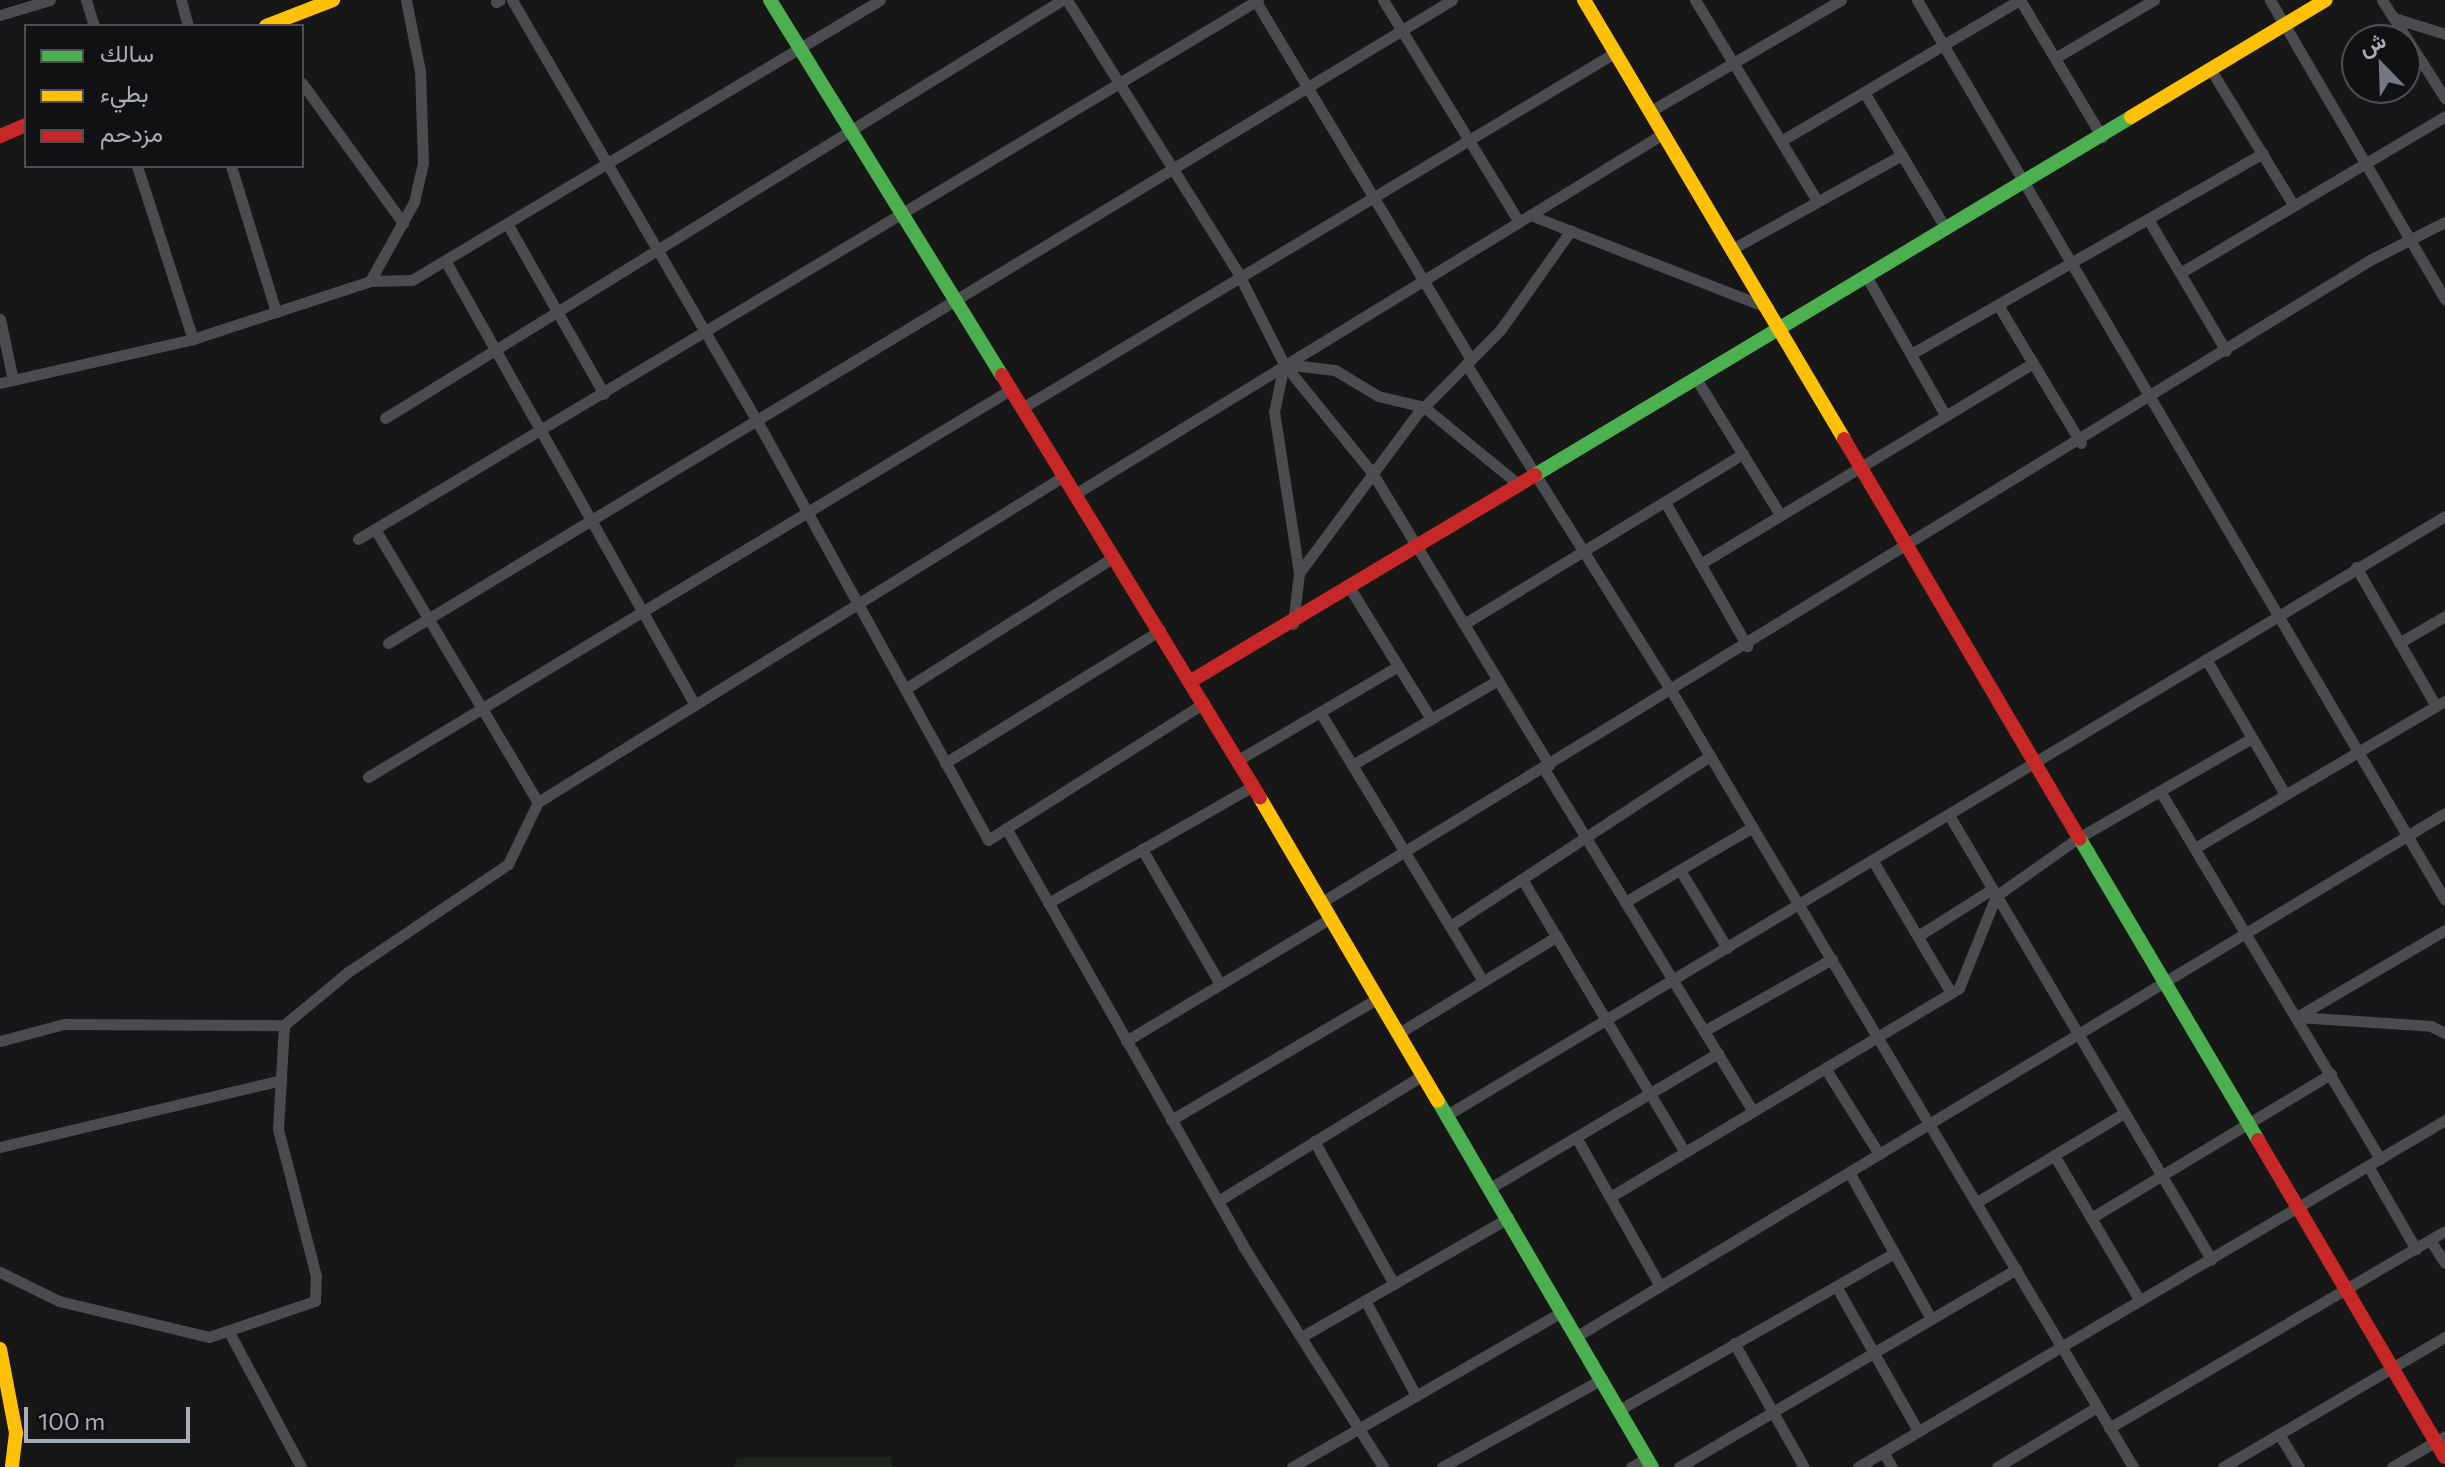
<!DOCTYPE html>
<meta charset="utf-8">
<style>
body{margin:0}
#map{position:relative;width:2445px;height:1467px;overflow:hidden;background:#171717;font-family:Commissioner,Vazirmatn,sans-serif}
div>[style]{position:absolute}
.green>*{inset:0;background:#1d241e}
.street>*{height:11px;margin:-5.5px;padding:0 5.5px;transform-origin:5.5px;border-radius:5.5px;background:#4b4c50}
.fast>*{height:14px;margin:-7px;padding:0 7px;transform-origin:7px;border-radius:7px;background:#4caf50}
.slow>*{height:14px;margin:-7px;padding:0 7px;transform-origin:7px;border-radius:7px;background:#ffc107}
.jam>*{height:14px;margin:-7px;padding:0 7px;transform-origin:7px;border-radius:7px;background:#c62828}
span{translate:-50% -50%;white-space:nowrap;text-align:center;line-height:1.15;-webkit-text-stroke:7px #111113;paint-order:stroke}
.legend{position:absolute;left:24px;top:24px;width:280px;height:144px;box-sizing:border-box;background:#111113;border:2px solid #4d4f55;margin:0;padding:10px 14px;list-style:none;font-size:24px;color:#a8adb8}
.legend li{display:flex;align-items:center;gap:16px;height:40px}
.legend b{width:40px;border:2px solid #4d4f55}
.north{position:absolute;left:2341px;top:24px;width:80px;height:80px;box-sizing:border-box;background:#111113;border:2px solid #4d4f55;border-radius:50%;rotate:337deg;font-size:22px;font-weight:700;line-height:32px;text-align:center;color:#a8adb8}
.north::after{content:'';display:block;margin:auto;width:28px;height:36px;background:#757880;clip-path:polygon(50% 0,100% 100%,50% 72%,0 100%)}
.scale{position:absolute;left:24px;top:1407px;width:166px;height:36px;box-sizing:border-box;border:4px solid #a8adb8;border-top:0;padding-left:10px;font-size:24px;line-height:28px;white-space:nowrap;color:#a8adb8;-webkit-text-stroke:6px #111113;paint-order:stroke}
</style>
<div id="map">
<div class="green">
<i style="clip-path:polygon(891px 1457px,892px 1467px,734px 1467px,737px 1458px)"></i>
</div>
<div class="street">
<i style="left:86px;top:0;width:27px;rotate:73deg"></i>
<i style="left:181px;top:0;width:27px;rotate:75deg"></i>
<i style="left:512px;top:0;width:487px;rotate:59.8deg"></i>
<i style="left:757px;top:421px;width:478px;rotate:61.1deg"></i>
<i style="left:988px;top:840px;width:256px;rotate:-32.4deg"></i>
<i style="left:1067px;top:0;width:320px;rotate:57.9deg"></i>
<i style="left:1237px;top:271px;width:104px;rotate:63.2deg"></i>
<i style="left:1284px;top:364px;width:141px;rotate:51deg"></i>
<i style="left:1373px;top:474px;width:340px;rotate:58.8deg"></i>
<i style="left:1255px;top:0;width:419px;rotate:59deg"></i>
<i style="left:1383px;top:0;width:260px;rotate:58.5deg"></i>
<i style="left:1695px;top:0;width:235px;rotate:58.7deg"></i>
<i style="left:1917px;top:0;width:1043px;rotate:59.6deg"></i>
<i style="left:2020px;top:0;width:160px;rotate:59.1deg"></i>
<i style="left:2270px;top:0;width:347px;rotate:59.7deg"></i>
<i style="left:2382px;top:0;width:117px;rotate:57.3deg"></i>
<i style="left:496px;top:2px;width:4px;rotate:-27deg"></i>
<i style="left:0;top:15px;width:52px;rotate:-16.7deg"></i>
<i style="left:2394px;top:18px;width:53px;rotate:17.4deg"></i>
<i style="left:2055px;top:58px;width:115px;rotate:-30.4deg"></i>
<i style="left:2211px;top:70px;width:159px;rotate:58.6deg"></i>
<i style="left:302px;top:83px;width:173px;rotate:54.2deg"></i>
<i style="left:1864px;top:92px;width:160px;rotate:59.1deg"></i>
<i style="left:1651px;top:111px;width:220px;rotate:-30.3deg"></i>
<i style="left:1781px;top:141px;width:277px;rotate:-30.6deg"></i>
<i style="left:137px;top:166px;width:182px;rotate:72.1deg"></i>
<i style="left:231px;top:166px;width:153px;rotate:72.9deg"></i>
<i style="left:1530px;top:215px;width:256px;rotate:21.3deg"></i>
<i style="left:2148px;top:219px;width:153px;rotate:59.4deg"></i>
<i style="left:508px;top:225px;width:194px;rotate:60.4deg"></i>
<i style="left:1734px;top:248px;width:192px;rotate:-29deg"></i>
<i style="left:446px;top:262px;width:508px;rotate:60.66deg"></i>
<i style="left:2180px;top:273px;width:308px;rotate:-30.6deg"></i>
<i style="left:1865px;top:274px;width:160px;rotate:60.4deg"></i>
<i style="left:370px;top:281px;width:90px;rotate:-60.9deg"></i>
<i style="left:414px;top:202px;width:39px;rotate:-77deg"></i>
<i style="left:423px;top:164px;width:93px;rotate:-91.8deg"></i>
<i style="left:420px;top:71px;width:72px;rotate:-101.2deg"></i>
<i style="left:1998px;top:305px;width:161px;rotate:59deg"></i>
<i style="left:0;top:319px;width:62px;rotate:78deg"></i>
<i style="left:1911px;top:354px;width:405px;rotate:-29.7deg"></i>
<i style="left:1466px;top:364px;width:387px;rotate:57.9deg"></i>
<i style="left:1672px;top:692px;width:902px;rotate:59.25deg"></i>
<i style="left:1695px;top:377px;width:163px;rotate:58.3deg"></i>
<i style="left:0;top:383px;width:198px;rotate:-12.8deg"></i>
<i style="left:193px;top:339px;width:186px;rotate:-18.1deg"></i>
<i style="left:370px;top:281px;width:42px;rotate:-1.4deg"></i>
<i style="left:412px;top:280px;width:545px;rotate:-30.89deg"></i>
<i style="left:1022px;top:408px;width:693px;rotate:-30.94deg"></i>
<i style="left:385px;top:418px;width:796px;rotate:-31.69deg"></i>
<i style="left:1075px;top:494px;width:691px;rotate:-31.5deg"></i>
<i style="left:1665px;top:502px;width:166px;rotate:60.3deg"></i>
<i style="left:375px;top:529px;width:318px;rotate:59.2deg"></i>
<i style="left:358px;top:539px;width:1049px;rotate:-30.92deg"></i>
<i style="left:1700px;top:564px;width:389px;rotate:-31.1deg"></i>
<i style="left:2356px;top:567px;width:160px;rotate:60.1deg"></i>
<i style="left:1299px;top:573px;width:163px;rotate:-98.8deg"></i>
<i style="left:1274px;top:412px;width:49px;rotate:-78.2deg"></i>
<i style="left:1284px;top:364px;width:51px;rotate:6.7deg"></i>
<i style="left:1335px;top:370px;width:50px;rotate:31.2deg"></i>
<i style="left:1378px;top:396px;width:47px;rotate:13.4deg"></i>
<i style="left:1424px;top:407px;width:122px;rotate:39.3deg"></i>
<i style="left:1351px;top:590px;width:152px;rotate:58.2deg"></i>
<i style="left:1293px;top:624px;width:51px;rotate:-83.3deg"></i>
<i style="left:1299px;top:573px;width:199px;rotate:-53.4deg"></i>
<i style="left:1418px;top:413px;width:118px;rotate:-45.3deg"></i>
<i style="left:1501px;top:329px;width:121px;rotate:-54.7deg"></i>
<i style="left:1464px;top:624px;width:327px;rotate:-31.4deg"></i>
<i style="left:388px;top:643px;width:1243px;rotate:-31.15deg"></i>
<i style="left:2399px;top:643px;width:53px;rotate:-30.4deg"></i>
<i style="left:2206px;top:659px;width:156px;rotate:59.7deg"></i>
<i style="left:905px;top:689px;width:247px;rotate:-32.3deg"></i>
<i style="left:1320px;top:712px;width:315px;rotate:58.8deg"></i>
<i style="left:1238px;top:760px;width:186px;rotate:-30.4deg"></i>
<i style="left:945px;top:763px;width:253px;rotate:-31.7deg"></i>
<i style="left:1352px;top:765px;width:169px;rotate:-30.2deg"></i>
<i style="left:1544px;top:769px;width:401px;rotate:58.6deg"></i>
<i style="left:368px;top:777px;width:750px;rotate:-31.08deg"></i>
<i style="left:2160px;top:791px;width:429px;rotate:59.1deg"></i>
<i style="left:1949px;top:815px;width:516px;rotate:59.46deg"></i>
<i style="left:1006px;top:828px;width:481px;rotate:60.4deg"></i>
<i style="left:1243px;top:1246px;width:262px;rotate:57.6deg"></i>
<i style="left:2195px;top:848px;width:290px;rotate:-30.5deg"></i>
<i style="left:1142px;top:849px;width:156px;rotate:60deg"></i>
<i style="left:1873px;top:861px;width:153px;rotate:59.4deg"></i>
<i style="left:1680px;top:870px;width:91px;rotate:58.9deg"></i>
<i style="left:1522px;top:879px;width:318px;rotate:59.2deg"></i>
<i style="left:1322px;top:902px;width:1229px;rotate:-31.49deg"></i>
<i style="left:2370px;top:260px;width:84px;rotate:-26.9deg"></i>
<i style="left:1625px;top:902px;width:148px;rotate:-30.4deg"></i>
<i style="left:1048px;top:903px;width:236px;rotate:-29.7deg"></i>
<i style="left:1450px;top:926px;width:311px;rotate:-33.2deg"></i>
<i style="left:2445px;top:930px;width:172px;rotate:149.6deg"></i>
<i style="left:2297px;top:1017px;width:134px;rotate:3.8deg"></i>
<i style="left:2431px;top:1026px;width:16px;rotate:27deg"></i>
<i style="left:1918px;top:936px;width:88px;rotate:-32.4deg"></i>
<i style="left:1704px;top:1031px;width:147px;rotate:-29.4deg"></i>
<i style="left:1399px;top:1033px;width:185px;rotate:-31.5deg"></i>
<i style="left:0;top:1041px;width:66px;rotate:-14.9deg"></i>
<i style="left:64px;top:1024px;width:220px;rotate:0.3deg"></i>
<i style="left:284px;top:1025px;width:83px;rotate:-39.6deg"></i>
<i style="left:348px;top:972px;width:193px;rotate:-34deg"></i>
<i style="left:508px;top:864px;width:69px;rotate:-64.2deg"></i>
<i style="left:538px;top:802px;width:619px;rotate:-31.79deg"></i>
<i style="left:1126px;top:1041px;width:239px;rotate:-31deg"></i>
<i style="left:1825px;top:1068px;width:102px;rotate:57.9deg"></i>
<i style="left:1447px;top:1115px;width:1164px;rotate:-30.97deg"></i>
<i style="left:1171px;top:1120px;width:240px;rotate:-30.5deg"></i>
<i style="left:1576px;top:1137px;width:171px;rotate:60.6deg"></i>
<i style="left:1314px;top:1141px;width:164px;rotate:60.8deg"></i>
<i style="left:0;top:1147px;width:289px;rotate:-13.4deg"></i>
<i style="left:2054px;top:1155px;width:169px;rotate:59.5deg"></i>
<i style="left:2368px;top:1166px;width:96px;rotate:60deg"></i>
<i style="left:1849px;top:1172px;width:168px;rotate:60.8deg"></i>
<i style="left:1490px;top:1188px;width:265px;rotate:-30.6deg"></i>
<i style="left:1610px;top:1197px;width:407px;rotate:-30.9deg"></i>
<i style="left:1959px;top:988px;width:99px;rotate:-68.1deg"></i>
<i style="left:1996px;top:896px;width:100px;rotate:-35.3deg"></i>
<i style="left:2078px;top:838px;width:198px;rotate:-29.9deg"></i>
<i style="left:1218px;top:1201px;width:241px;rotate:-31.6deg"></i>
<i style="left:1977px;top:1202px;width:172px;rotate:-31.2deg"></i>
<i style="left:2091px;top:1218px;width:280px;rotate:-31deg"></i>
<i style="left:2430px;top:1240px;width:27px;rotate:57deg"></i>
<i style="left:0;top:1272px;width:66px;rotate:26.2deg"></i>
<i style="left:59px;top:1301px;width:154px;rotate:13.5deg"></i>
<i style="left:209px;top:1337px;width:112px;rotate:-18.8deg"></i>
<i style="left:315px;top:1301px;width:25px;rotate:-88deg"></i>
<i style="left:316px;top:1276px;width:152px;rotate:-104.5deg"></i>
<i style="left:278px;top:1129px;width:104px;rotate:-86.7deg"></i>
<i style="left:1836px;top:1286px;width:167px;rotate:60.5deg"></i>
<i style="left:1365px;top:1300px;width:109px;rotate:62deg"></i>
<i style="left:229px;top:1332px;width:153px;rotate:61.9deg"></i>
<i style="left:1303px;top:1336px;width:237px;rotate:-29.9deg"></i>
<i style="left:1577px;top:1336px;width:1013px;rotate:-31.07deg"></i>
<i style="left:1734px;top:1343px;width:142px;rotate:60.6deg"></i>
<i style="left:1619px;top:1410px;width:317px;rotate:-29.7deg"></i>
<i style="left:2109px;top:1428px;width:389px;rotate:-30.4deg"></i>
<i style="left:2279px;top:1434px;width:39px;rotate:59deg"></i>
<i style="left:1883px;top:1452px;width:17px;rotate:59deg"></i>
<i style="left:1292px;top:1467px;width:311px;rotate:-29.9deg"></i>
<i style="left:1442px;top:1467px;width:183px;rotate:-28.8deg"></i>
<i style="left:1631px;top:1467px;width:18px;rotate:-29deg"></i>
<i style="left:1679px;top:1467px;width:391px;rotate:-30.4deg"></i>
<i style="left:1858px;top:1467px;width:682px;rotate:-30.59deg"></i>
<i style="left:1997px;top:1467px;width:117px;rotate:-31deg"></i>
<i style="left:2223px;top:1467px;width:257px;rotate:-30.4deg"></i>
<i style="left:2392px;top:1467px;width:61px;rotate:-30.3deg"></i>
</div>
<div class="fast">
<i style="left:770px;top:0;width:441px;rotate:58.3deg"></i>
<i style="left:1535px;top:475px;width:695px;rotate:-30.99deg"></i>
<i style="left:2080px;top:839px;width:350px;rotate:59.4deg"></i>
<i style="left:1438px;top:1101px;width:424px;rotate:59.7deg"></i>
</div>
<div class="slow">
<i style="left:1584px;top:0;width:510px;rotate:59.36deg"></i>
<i style="left:266px;top:26px;width:72px;rotate:-21.2deg"></i>
<i style="left:2131px;top:117px;width:227px;rotate:-31deg"></i>
<i style="left:1260px;top:798px;width:351px;rotate:59.6deg"></i>
<i style="left:0;top:1349px;width:86px;rotate:79.2deg"></i>
<i style="left:16px;top:1433px;width:34px;rotate:97deg"></i>
</div>
<div class="jam">
<i style="left:0;top:136px;width:28px;rotate:-23deg"></i>
<i style="left:1002px;top:375px;width:495px;rotate:58.6deg"></i>
<i style="left:1844px;top:439px;width:464px;rotate:59.5deg"></i>
<i style="left:1191px;top:681px;width:401px;rotate:-30.9deg"></i>
<i style="left:2258px;top:1140px;width:368px;rotate:59.5deg"></i>
</div>
<ul class="legend">
<li><b style="height:10px;background:#4caf50"></b>سالك</li>
<li><b style="height:10px;background:#ffc107"></b>بطيء</li>
<li><b style="height:10px;background:#c62828"></b>مزدحم</li>
</ul>
<div class="north">ش</div>
<div class="scale">100 m</div>
</div>
